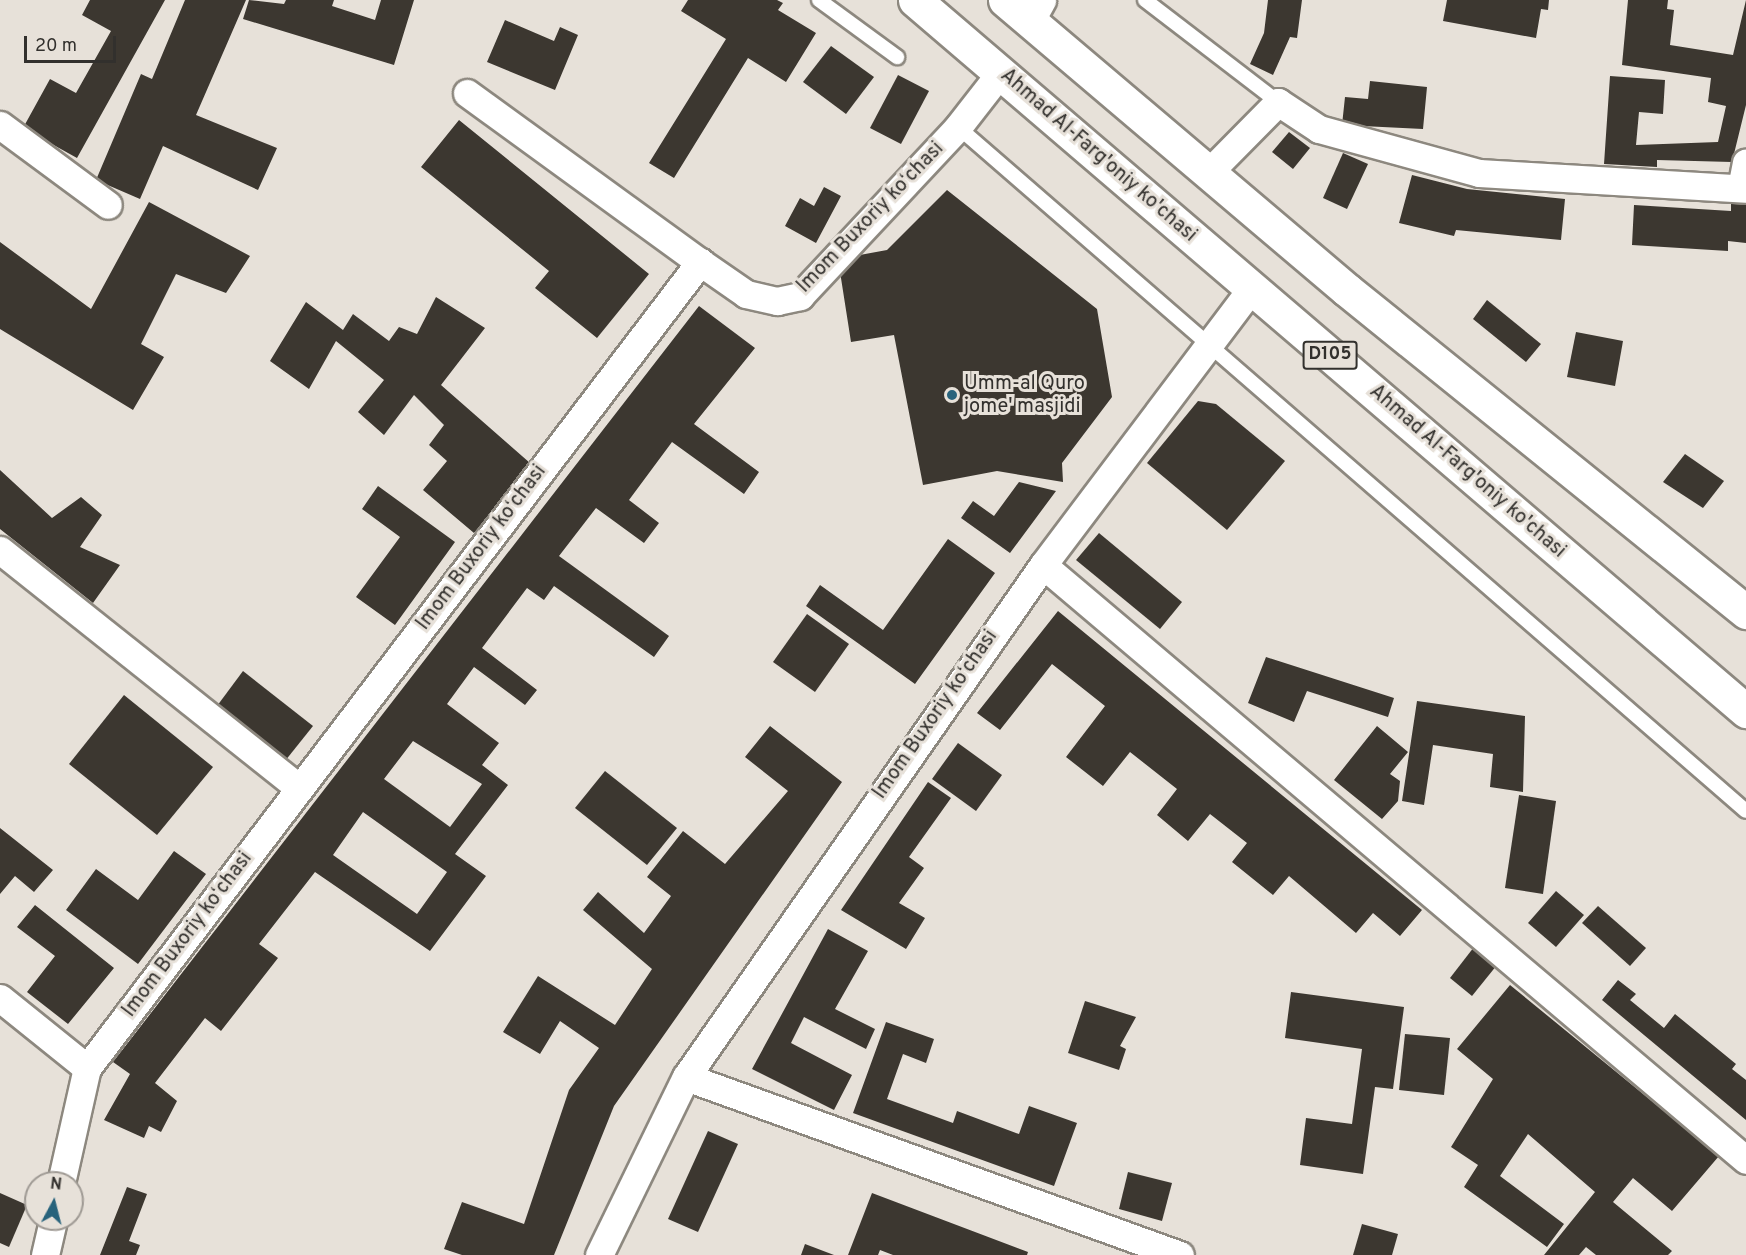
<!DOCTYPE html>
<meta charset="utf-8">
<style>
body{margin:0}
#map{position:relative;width:1746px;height:1255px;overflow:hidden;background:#e7e1d9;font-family:Overpass,sans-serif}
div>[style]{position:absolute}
.building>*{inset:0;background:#3c3730}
.roads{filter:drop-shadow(2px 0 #8d887f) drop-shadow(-2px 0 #8d887f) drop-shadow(0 2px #8d887f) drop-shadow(0 -2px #8d887f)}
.service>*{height:14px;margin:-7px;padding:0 7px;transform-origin:7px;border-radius:7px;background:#fff}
.minor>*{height:27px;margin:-13.5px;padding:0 13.5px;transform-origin:13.5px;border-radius:13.5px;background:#fff}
.trunk>*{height:33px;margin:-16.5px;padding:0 16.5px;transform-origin:16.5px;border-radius:16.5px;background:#fff}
.dots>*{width:16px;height:16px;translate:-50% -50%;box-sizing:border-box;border:3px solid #e7e1d9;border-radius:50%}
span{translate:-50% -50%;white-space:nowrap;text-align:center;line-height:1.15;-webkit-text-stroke:6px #e7e1d9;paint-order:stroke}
.shield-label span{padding:2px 4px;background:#e7e1d9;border:2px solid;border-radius:4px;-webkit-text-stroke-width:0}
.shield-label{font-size:18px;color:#32302d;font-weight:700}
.street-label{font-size:20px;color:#32302d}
.poi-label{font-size:20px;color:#32302d}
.left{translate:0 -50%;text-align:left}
.north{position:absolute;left:24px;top:1171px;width:60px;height:60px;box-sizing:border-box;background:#e7e1d9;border:2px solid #9f9a94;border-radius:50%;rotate:7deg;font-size:16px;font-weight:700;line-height:24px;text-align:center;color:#32302d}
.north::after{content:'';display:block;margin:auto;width:21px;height:27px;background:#28637c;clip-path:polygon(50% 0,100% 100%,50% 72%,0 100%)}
.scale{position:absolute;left:24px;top:36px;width:92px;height:27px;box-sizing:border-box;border:3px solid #32302d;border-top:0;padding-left:8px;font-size:18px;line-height:21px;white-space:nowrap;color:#32302d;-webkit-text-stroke:4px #e7e1d9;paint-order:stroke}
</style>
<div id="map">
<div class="building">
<i style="clip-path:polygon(90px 0,165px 0,77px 158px,23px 128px,50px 79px,76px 93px,111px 31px,82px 15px)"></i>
<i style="clip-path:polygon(185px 0,246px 0,196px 115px,277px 148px,258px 190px,163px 146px,140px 199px,96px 180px,141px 74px,152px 79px)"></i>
<i style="clip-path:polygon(249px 0,284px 4px,286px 0,334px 0,332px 6px,375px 20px,381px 0,414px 0,394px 65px,243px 19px)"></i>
<i style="clip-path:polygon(688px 0,777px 0,783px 3px,778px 10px,816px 33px,786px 82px,748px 58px,674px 178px,649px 163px,726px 39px,681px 11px)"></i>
<i style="clip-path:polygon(1268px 0,1302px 0,1297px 38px,1290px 37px,1273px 75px,1250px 64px,1264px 33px)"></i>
<i style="clip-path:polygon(1447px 0,1549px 0,1548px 10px,1541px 9px,1536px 38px,1443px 21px)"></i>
<i style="clip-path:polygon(1628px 0,1668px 0,1667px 9px,1674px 10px,1670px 45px,1733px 55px,1746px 0,1746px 105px,1732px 162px,1657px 160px,1657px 167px,1604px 164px,1610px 76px,1665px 80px,1663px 114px,1639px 112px,1636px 145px,1718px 142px,1726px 106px,1708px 102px,1711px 78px,1622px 65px)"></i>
<i style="clip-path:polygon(505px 20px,554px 41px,560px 27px,578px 35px,555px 90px,487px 62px)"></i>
<i style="clip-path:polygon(831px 46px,874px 77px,846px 114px,803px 82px)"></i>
<i style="clip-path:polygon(898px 75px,929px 91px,901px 144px,870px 128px)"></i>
<i style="clip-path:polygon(1370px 81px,1427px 87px,1423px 129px,1342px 125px,1345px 97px,1368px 99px)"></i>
<i style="clip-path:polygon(459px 120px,649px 274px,597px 338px,535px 288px,549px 271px,421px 167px)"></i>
<i style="clip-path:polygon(1289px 132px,1310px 148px,1293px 169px,1272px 152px)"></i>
<i style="clip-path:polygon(1343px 153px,1368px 164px,1347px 209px,1323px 198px)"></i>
<i style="clip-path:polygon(1412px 175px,1467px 189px,1565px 199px,1561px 240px,1456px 230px,1454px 236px,1399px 223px)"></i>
<i style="clip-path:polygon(824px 187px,841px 196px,816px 243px,785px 226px,800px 198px,814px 206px)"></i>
<i style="clip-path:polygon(947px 190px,1097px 309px,1112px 397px,1062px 463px,1063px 482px,997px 471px,923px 485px,894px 335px,851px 342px,838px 259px,887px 250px)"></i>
<i style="clip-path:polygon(149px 202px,250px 256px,226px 293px,176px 274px,141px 344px,164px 357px,133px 410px,0 329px,0 242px,91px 309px)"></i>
<i style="clip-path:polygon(1731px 203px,1746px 205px,1746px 243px,1728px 241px,1728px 251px,1632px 245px,1634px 205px,1731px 211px)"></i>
<i style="clip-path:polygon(436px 297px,485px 328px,441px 385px,530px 463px,474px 533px,423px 490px,447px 461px,429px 445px,444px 425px,414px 395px,384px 435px,358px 412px,384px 380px,336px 341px,309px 389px,270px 361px,306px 302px,343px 330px,353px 314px,389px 341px,399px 327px,417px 334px)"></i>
<i style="clip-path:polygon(1487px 300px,1541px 344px,1526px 362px,1473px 319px)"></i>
<i style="clip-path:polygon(evenodd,699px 306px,755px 348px,694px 424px,759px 472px,744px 494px,672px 442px,629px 500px,659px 523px,644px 543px,596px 508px,559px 556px,669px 636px,654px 657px,554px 586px,544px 600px,527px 588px,482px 648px,537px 690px,525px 705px,474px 667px,447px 704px,499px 743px,482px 765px,508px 785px,455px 854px,486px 876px,430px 951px,315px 872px,259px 944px,278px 958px,221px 1031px,205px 1018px,155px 1083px,177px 1101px,161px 1132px,149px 1126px,144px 1138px,104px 1120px,130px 1074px,113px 1062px,699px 306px,413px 741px,482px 784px,450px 827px,384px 779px,413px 741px,699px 306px,363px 812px,447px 872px,417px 914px,333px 855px,363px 812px)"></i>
<i style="clip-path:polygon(1576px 332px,1623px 341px,1615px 386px,1567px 377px)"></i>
<i style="clip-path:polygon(1198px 401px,1216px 404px,1285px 461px,1227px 530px,1147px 463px)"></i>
<i style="clip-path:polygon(1685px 454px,1724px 481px,1703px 508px,1663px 482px)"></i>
<i style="clip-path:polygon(0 470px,52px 518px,81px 497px,102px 515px,80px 547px,120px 565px,93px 603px,0 529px)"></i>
<i style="clip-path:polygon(1019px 482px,1056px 491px,1010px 553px,961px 518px,973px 501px,994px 516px)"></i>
<i style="clip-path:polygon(378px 486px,455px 542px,395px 625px,356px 597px,400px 537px,362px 509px)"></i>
<i style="clip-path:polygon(1099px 533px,1182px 602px,1160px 629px,1076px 560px)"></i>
<i style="clip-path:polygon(948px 539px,995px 573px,915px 684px,806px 606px,820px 585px,883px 630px)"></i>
<i style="clip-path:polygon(1058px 611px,1422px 910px,1400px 936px,1373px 913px,1356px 933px,1289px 876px,1273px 895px,1232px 862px,1247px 843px,1210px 814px,1188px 841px,1157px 815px,1177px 789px,1130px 752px,1103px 786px,1066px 757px,1105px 706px,1052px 664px,1000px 730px,977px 713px)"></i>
<i style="clip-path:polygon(807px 614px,849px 644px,815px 692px,773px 662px)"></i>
<i style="clip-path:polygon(1266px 657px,1394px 698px,1388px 717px,1307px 691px,1294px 722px,1248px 703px)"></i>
<i style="clip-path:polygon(243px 671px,313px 726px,285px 761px,217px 706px)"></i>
<i style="clip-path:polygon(124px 695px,213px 767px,157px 835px,69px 764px)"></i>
<i style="clip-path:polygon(1417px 701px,1525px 716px,1523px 792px,1490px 787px,1493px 754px,1433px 745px,1424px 805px,1402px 801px)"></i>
<i style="clip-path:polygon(770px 726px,842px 782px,614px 1106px,554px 1255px,462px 1255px,444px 1249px,462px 1202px,524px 1224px,569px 1090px,599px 1048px,560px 1021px,540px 1054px,503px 1032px,538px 976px,615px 1025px,652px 969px,583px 910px,598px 892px,644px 933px,671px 896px,647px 877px,683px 831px,725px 864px,788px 791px,745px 757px)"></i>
<i style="clip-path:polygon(1377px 726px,1408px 752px,1390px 774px,1400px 781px,1398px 801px,1382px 819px,1334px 780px)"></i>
<i style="clip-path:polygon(958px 743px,1002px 775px,976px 811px,932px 779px)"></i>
<i style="clip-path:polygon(605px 771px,677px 828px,647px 865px,575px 808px)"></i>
<i style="clip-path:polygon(928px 782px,951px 798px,909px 857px,924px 868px,899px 903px,925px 918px,906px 949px,841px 910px)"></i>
<i style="clip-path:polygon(1519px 795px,1556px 801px,1543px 894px,1505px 888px)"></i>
<i style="clip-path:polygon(0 828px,53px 870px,34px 892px,15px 876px,0 894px)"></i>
<i style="clip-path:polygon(174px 851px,206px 874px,138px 964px,66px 910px,96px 869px,138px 900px)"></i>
<i style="clip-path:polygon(1556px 891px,1584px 915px,1556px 947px,1528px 923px)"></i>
<i style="clip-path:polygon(35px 905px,114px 968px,68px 1024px,27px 992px,55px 956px,17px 927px)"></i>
<i style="clip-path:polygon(1598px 906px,1646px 948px,1630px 966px,1582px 923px)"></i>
<i style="clip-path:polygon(828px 929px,868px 951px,835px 1009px,875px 1029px,866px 1049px,804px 1017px,791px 1043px,852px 1075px,834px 1110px,752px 1069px)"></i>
<i style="clip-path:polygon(1474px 947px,1497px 965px,1472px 996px,1450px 978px)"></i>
<i style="clip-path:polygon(1618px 980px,1636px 994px,1630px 1000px,1664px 1028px,1675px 1014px,1736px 1064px,1732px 1069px,1746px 1080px,1746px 1120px,1602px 1000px)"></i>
<i style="clip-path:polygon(1510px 985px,1719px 1156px,1672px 1211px,1633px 1178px,1613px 1202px,1672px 1251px,1668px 1255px,1596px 1255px,1586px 1247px,1579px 1255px,1544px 1255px,1595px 1192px,1528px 1134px,1500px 1176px,1564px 1224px,1547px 1247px,1464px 1187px,1478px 1165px,1451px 1147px,1493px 1079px,1457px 1049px)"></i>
<i style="clip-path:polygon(1291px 992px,1404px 1007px,1393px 1089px,1375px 1087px,1363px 1174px,1300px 1165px,1306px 1118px,1352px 1124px,1362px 1049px,1285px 1038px)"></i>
<i style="clip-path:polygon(1085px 1001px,1136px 1017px,1120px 1046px,1126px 1049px,1119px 1070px,1068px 1053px)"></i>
<i style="clip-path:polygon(886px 1022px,934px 1039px,926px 1063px,903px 1054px,887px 1099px,953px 1123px,957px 1111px,1019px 1134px,1029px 1106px,1077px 1123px,1054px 1186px,853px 1113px)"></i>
<i style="clip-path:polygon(1405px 1034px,1450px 1038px,1444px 1095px,1399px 1090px)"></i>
<i style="clip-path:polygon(708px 1131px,738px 1144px,698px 1232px,668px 1219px)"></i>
<i style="clip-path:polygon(1128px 1172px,1172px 1183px,1162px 1221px,1119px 1209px)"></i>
<i style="clip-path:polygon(127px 1187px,147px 1194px,129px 1241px,140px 1245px,136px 1255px,100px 1255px)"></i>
<i style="clip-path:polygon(0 1193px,27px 1205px,9px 1247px,0 1243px)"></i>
<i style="clip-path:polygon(872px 1193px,1028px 1252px,1027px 1255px,893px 1255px,880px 1250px,878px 1255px,848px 1255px)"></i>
<i style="clip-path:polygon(1362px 1224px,1398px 1234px,1392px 1255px,1353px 1255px)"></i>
<i style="clip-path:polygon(805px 1244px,834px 1255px,801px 1255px)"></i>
</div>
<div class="roads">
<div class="service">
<i style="left:819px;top:0;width:97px;rotate:36.2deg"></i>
<i style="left:1145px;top:0;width:168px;rotate:37.5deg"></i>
<i style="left:958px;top:127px;width:1043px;rotate:40.96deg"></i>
</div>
<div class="minor">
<i style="left:1030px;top:22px;width:25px;rotate:-61deg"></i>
<i style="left:467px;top:93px;width:288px;rotate:36deg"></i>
<i style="left:0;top:125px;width:134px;rotate:36.5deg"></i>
<i style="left:1210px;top:171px;width:97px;rotate:-45.4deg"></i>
<i style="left:1278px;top:102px;width:49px;rotate:33.4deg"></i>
<i style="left:1319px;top:129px;width:166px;rotate:15.4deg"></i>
<i style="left:1479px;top:173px;width:267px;rotate:3.4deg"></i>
<i style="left:1741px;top:188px;width:26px;rotate:-79deg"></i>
<i style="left:0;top:550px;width:381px;rotate:38.5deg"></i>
<i style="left:1043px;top:565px;width:921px;rotate:40.24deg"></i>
<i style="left:0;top:998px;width:112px;rotate:38.8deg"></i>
<i style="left:686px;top:1077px;width:525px;rotate:19.82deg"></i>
<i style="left:61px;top:1183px;width:118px;rotate:-77.3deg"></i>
<i style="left:87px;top:1068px;width:1013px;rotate:-52.75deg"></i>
<i style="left:700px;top:262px;width:56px;rotate:34.8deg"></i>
<i style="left:746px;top:294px;width:32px;rotate:13deg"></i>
<i style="left:777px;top:301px;width:24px;rotate:-12deg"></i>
<i style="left:800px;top:296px;width:231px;rotate:-46.9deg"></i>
<i style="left:958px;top:127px;width:68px;rotate:-52.1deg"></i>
<i style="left:45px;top:1255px;width:37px;rotate:-77deg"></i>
<i style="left:599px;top:1255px;width:198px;rotate:-64deg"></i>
<i style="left:686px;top:1077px;width:624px;rotate:-55.11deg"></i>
<i style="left:1043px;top:565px;width:347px;rotate:-53deg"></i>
</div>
<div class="trunk">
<i style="left:915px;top:0;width:1094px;rotate:40.55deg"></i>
<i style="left:1005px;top:0;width:448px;rotate:40.3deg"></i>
<i style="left:1347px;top:290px;width:513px;rotate:38.9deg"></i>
</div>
</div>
<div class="dots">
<i style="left:952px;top:395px;background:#28637c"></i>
</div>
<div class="shield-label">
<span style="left:1330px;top:355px">D105</span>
</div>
<div class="street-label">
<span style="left:1098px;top:156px;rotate:41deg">Ahmad Al-Farg'oniy ko'chasi</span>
<span style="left:871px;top:218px;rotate:-46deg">Imom Buxoriy koʻchasi</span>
<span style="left:1467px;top:472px;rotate:41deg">Ahmad Al-Farg'oniy ko'chasi</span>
<span style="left:482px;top:548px;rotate:-53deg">Imom Buxoriy koʻchasi</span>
<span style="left:936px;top:715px;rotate:-55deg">Imom Buxoriy koʻchasi</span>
<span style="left:188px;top:935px;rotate:-53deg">Imom Buxoriy koʻchasi</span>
</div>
<div class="poi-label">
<span class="left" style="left:964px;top:396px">Umm-al Quro<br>jome' masjidi</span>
</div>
<div class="north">N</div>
<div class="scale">20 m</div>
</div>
